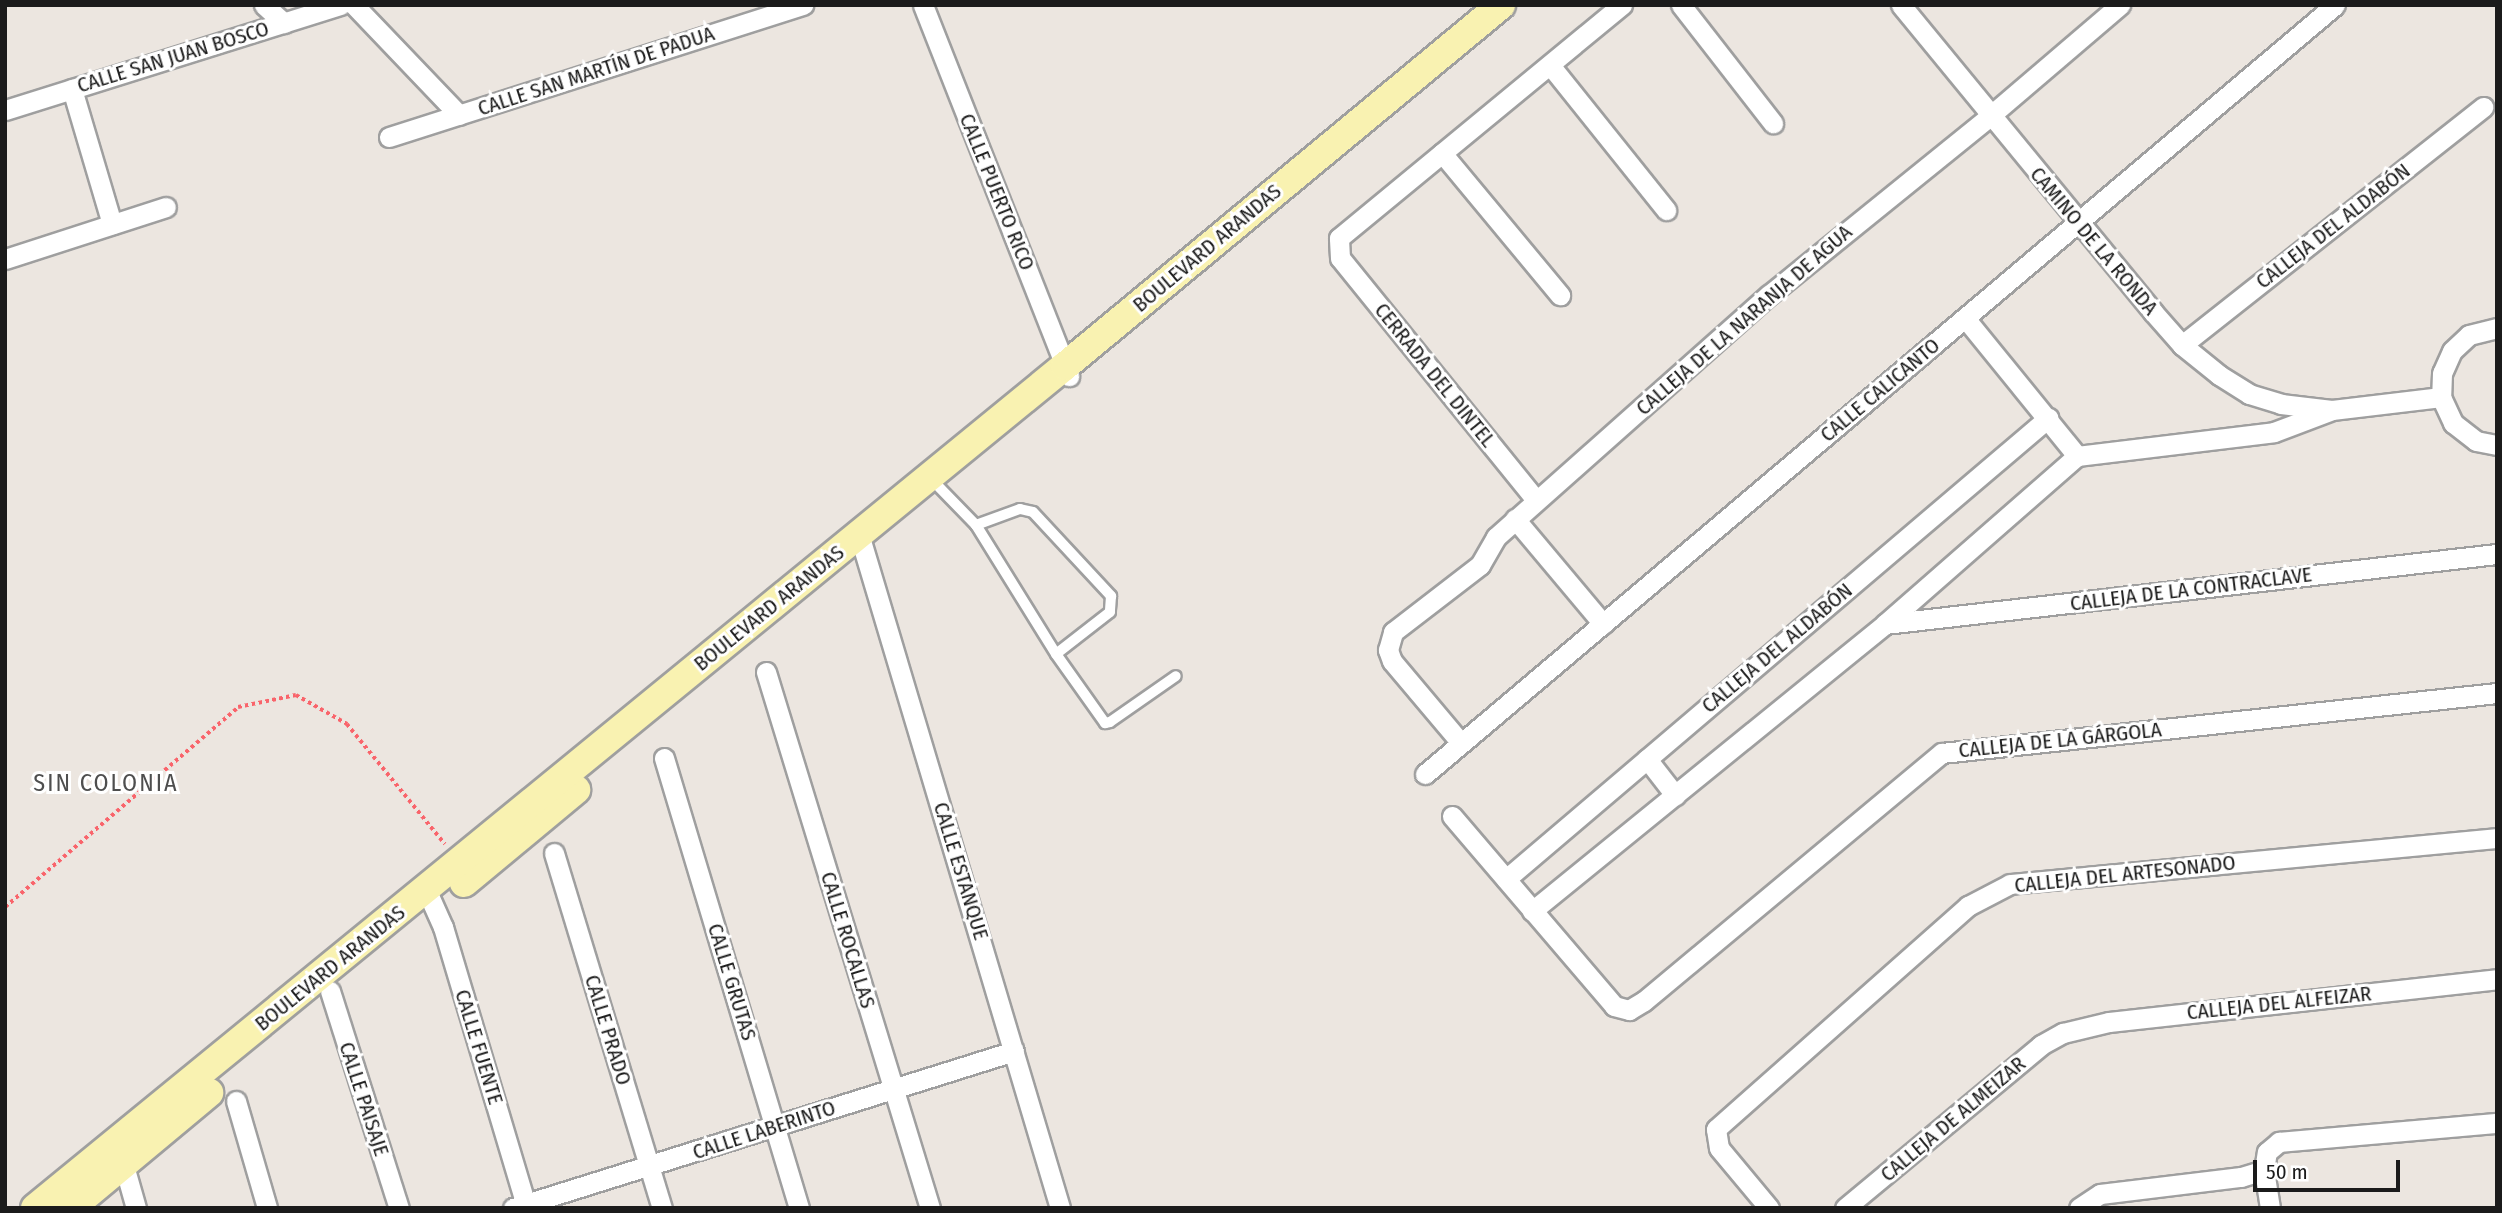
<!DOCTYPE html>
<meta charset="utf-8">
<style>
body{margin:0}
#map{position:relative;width:2502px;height:1213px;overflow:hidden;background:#ece6e0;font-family:"Fira Sans Condensed",sans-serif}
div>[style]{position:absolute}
.path>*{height:3.5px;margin-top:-1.75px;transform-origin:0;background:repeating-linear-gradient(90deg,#f9646b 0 3.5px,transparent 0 7px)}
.roads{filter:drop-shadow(2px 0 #9f9f9f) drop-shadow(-2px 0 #9f9f9f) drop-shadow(0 2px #9f9f9f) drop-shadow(0 -2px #9f9f9f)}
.lane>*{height:10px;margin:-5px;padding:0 5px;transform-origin:5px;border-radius:5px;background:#fff}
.street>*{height:19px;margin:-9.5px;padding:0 9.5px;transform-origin:9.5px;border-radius:9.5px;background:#fff}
.secondary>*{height:28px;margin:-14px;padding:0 14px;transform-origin:14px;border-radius:14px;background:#f9f2b1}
span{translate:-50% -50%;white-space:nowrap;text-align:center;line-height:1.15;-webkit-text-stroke:6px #fff;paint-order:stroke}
.street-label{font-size:21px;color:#1b1b1b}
.quarter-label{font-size:24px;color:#4e4e4e;letter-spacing:2px}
.frame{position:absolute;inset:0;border:7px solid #1b1b1b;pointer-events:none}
.scale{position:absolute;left:2253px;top:1160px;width:147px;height:32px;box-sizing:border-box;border:4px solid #1b1b1b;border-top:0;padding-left:9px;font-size:21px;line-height:24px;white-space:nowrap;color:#1b1b1b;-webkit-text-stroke:5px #fff;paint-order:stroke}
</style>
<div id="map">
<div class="path">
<i style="left:5px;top:907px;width:307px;rotate:-40.6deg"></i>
<i style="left:238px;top:707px;width:59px;rotate:-11.7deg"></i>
<i style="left:296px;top:695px;width:59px;rotate:29.6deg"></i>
<i style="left:347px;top:724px;width:155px;rotate:50.8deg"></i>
</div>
<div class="roads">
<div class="lane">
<i style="left:939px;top:487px;width:53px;rotate:45.8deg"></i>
<i style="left:976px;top:525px;width:152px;rotate:58.2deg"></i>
<i style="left:1056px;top:654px;width:85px;rotate:54.6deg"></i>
<i style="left:1105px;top:723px;width:5px;rotate:-11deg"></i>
<i style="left:1110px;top:722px;width:80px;rotate:-34.9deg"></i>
<i style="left:976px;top:525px;width:47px;rotate:-20deg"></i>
<i style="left:1020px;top:509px;width:13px;rotate:13deg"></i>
<i style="left:1033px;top:512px;width:115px;rotate:47.1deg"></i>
<i style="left:1111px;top:596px;width:16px;rotate:94deg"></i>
<i style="left:1110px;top:612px;width:68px;rotate:142.1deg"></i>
</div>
<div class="street">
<i style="left:264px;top:5px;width:27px;rotate:42deg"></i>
<i style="left:354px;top:5px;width:152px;rotate:46.3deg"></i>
<i style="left:923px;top:5px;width:399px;rotate:68.5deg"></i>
<i style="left:1681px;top:5px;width:150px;rotate:52.1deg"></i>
<i style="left:1901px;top:5px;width:397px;rotate:50.6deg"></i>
<i style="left:2153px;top:312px;width:44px;rotate:48.7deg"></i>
<i style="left:2182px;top:345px;width:48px;rotate:39deg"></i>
<i style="left:2219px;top:375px;width:36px;rotate:32deg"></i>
<i style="left:2249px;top:394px;width:34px;rotate:17deg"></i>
<i style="left:2281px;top:404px;width:51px;rotate:6.7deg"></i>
<i style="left:2332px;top:410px;width:110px;rotate:-6.8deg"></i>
<i style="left:1550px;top:65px;width:186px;rotate:51.3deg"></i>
<i style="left:72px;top:89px;width:141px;rotate:73.5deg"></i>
<i style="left:5px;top:110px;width:352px;rotate:-17.4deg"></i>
<i style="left:389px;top:137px;width:435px;rotate:-17.7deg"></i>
<i style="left:1442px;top:153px;width:185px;rotate:50.3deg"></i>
<i style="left:5px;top:259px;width:169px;rotate:-17.9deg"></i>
<i style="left:1965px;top:318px;width:178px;rotate:50.9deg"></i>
<i style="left:2497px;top:328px;width:29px;rotate:166deg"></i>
<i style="left:2469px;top:335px;width:23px;rotate:137deg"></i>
<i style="left:2452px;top:351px;width:24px;rotate:114deg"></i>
<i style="left:2442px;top:373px;width:24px;rotate:92deg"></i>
<i style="left:2441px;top:397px;width:29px;rotate:65deg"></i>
<i style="left:2453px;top:423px;width:29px;rotate:38deg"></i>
<i style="left:2476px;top:441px;width:21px;rotate:11deg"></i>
<i style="left:2182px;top:345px;width:384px;rotate:-38.3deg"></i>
<i style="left:2077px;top:456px;width:198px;rotate:-6.9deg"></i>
<i style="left:2274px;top:432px;width:60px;rotate:-20.6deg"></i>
<i style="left:1536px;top:500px;width:311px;rotate:-129deg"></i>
<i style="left:1340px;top:258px;width:20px;rotate:-93deg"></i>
<i style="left:1339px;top:238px;width:367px;rotate:-39.5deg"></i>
<i style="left:1515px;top:519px;width:137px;rotate:50deg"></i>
<i style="left:859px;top:534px;width:703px;rotate:73.39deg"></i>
<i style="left:1885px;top:624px;width:616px;rotate:-6.53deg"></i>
<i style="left:766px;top:672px;width:561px;rotate:72.99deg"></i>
<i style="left:1461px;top:743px;width:107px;rotate:-130.1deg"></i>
<i style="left:1392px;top:661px;width:12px;rotate:-110deg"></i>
<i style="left:1388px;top:650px;width:19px;rotate:-74deg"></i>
<i style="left:1393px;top:632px;width:110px;rotate:-37.6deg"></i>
<i style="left:1480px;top:565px;width:32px;rotate:-60deg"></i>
<i style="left:1496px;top:537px;width:365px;rotate:-41.6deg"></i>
<i style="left:1769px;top:295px;width:286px;rotate:-39deg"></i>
<i style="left:1991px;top:115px;width:170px;rotate:-40.5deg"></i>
<i style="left:664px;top:758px;width:470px;rotate:73.3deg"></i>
<i style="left:1647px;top:759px;width:46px;rotate:52.1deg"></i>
<i style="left:1425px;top:774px;width:1191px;rotate:-40.2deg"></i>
<i style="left:1452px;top:816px;width:250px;rotate:49.5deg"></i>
<i style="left:1614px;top:1006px;width:16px;rotate:15deg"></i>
<i style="left:1629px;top:1010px;width:17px;rotate:-31deg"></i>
<i style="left:1644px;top:1001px;width:388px;rotate:-39.8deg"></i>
<i style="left:1942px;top:753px;width:558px;rotate:-6.17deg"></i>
<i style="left:554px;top:853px;width:371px;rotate:73.1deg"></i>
<i style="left:1506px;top:879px;width:712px;rotate:-40.38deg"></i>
<i style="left:426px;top:889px;width:42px;rotate:65.9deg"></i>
<i style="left:443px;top:927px;width:293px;rotate:73.4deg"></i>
<i style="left:1532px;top:911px;width:455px;rotate:-39.1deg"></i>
<i style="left:1885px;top:624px;width:255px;rotate:-41.2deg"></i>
<i style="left:330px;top:991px;width:228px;rotate:72.4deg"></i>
<i style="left:236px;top:1101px;width:111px;rotate:73.8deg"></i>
<i style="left:121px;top:1155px;width:55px;rotate:74.2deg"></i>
<i style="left:2264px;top:1170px;width:38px;rotate:81deg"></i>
<i style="left:513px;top:1208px;width:525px;rotate:-17.4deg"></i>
<i style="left:1769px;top:1208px;width:78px;rotate:-129.8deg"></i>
<i style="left:1719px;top:1148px;width:19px;rotate:-99deg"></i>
<i style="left:1716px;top:1129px;width:337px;rotate:-41.5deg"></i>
<i style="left:1968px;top:906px;width:47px;rotate:-27.6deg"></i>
<i style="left:2010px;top:884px;width:489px;rotate:-5.4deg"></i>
<i style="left:1845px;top:1208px;width:255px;rotate:-39.7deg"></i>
<i style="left:2041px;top:1045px;width:25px;rotate:-29deg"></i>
<i style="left:2063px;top:1033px;width:47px;rotate:-13.4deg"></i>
<i style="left:2109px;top:1022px;width:390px;rotate:-6.3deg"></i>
<i style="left:2079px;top:1208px;width:25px;rotate:-34deg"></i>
<i style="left:2100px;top:1194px;width:142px;rotate:-6.9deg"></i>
<i style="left:2241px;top:1177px;width:24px;rotate:-17deg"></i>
<i style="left:2264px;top:1170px;width:18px;rotate:-81deg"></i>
<i style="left:2267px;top:1152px;width:16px;rotate:-40deg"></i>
<i style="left:2279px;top:1142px;width:219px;rotate:-5deg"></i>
</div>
<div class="secondary">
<i style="left:464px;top:883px;width:146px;rotate:-39.7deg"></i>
<i style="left:35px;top:1208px;width:1330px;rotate:-39.27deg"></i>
<i style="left:1065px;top:366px;width:566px;rotate:-39.62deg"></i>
<i style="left:71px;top:1208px;width:180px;rotate:-39.8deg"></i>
</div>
</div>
<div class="street-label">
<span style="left:173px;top:57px;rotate:-17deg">CALLE SAN JUAN BOSCO</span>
<span style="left:596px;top:71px;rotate:-18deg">CALLE SAN MARTÍN DE PADUA</span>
<span style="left:997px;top:192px;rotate:68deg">CALLE PUERTO RICO</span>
<span style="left:2333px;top:226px;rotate:-38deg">CALLEJA DEL ALDABÓN</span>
<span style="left:2094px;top:241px;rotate:50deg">CAMINO DE LA RONDA</span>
<span style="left:1207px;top:248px;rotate:-40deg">BOULEVARD ARANDAS</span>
<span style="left:1744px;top:320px;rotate:-41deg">CALLEJA DE LA NARANJA DE AGUA</span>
<span style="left:1435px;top:375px;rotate:51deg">CERRADA DEL DINTEL</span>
<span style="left:1880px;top:390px;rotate:-40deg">CALLE CALICANTO</span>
<span style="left:2191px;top:589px;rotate:-7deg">CALLEJA DE LA CONTRACLAVE</span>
<span style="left:769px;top:608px;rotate:-39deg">BOULEVARD ARANDAS</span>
<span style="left:1777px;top:648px;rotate:-40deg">CALLEJA DEL ALDABÓN</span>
<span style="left:2060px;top:740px;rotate:-6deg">CALLEJA DE LA GÁRGOLA</span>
<span style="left:961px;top:871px;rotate:73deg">CALLE ESTANQUE</span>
<span style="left:2125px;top:874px;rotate:-6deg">CALLEJA DEL ARTESONADO</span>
<span style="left:848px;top:940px;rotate:73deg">CALLE ROCALLAS</span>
<span style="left:330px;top:968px;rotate:-39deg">BOULEVARD ARANDAS</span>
<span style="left:732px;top:982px;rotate:73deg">CALLE GRUTAS</span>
<span style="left:2279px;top:1003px;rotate:-6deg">CALLEJA DEL ALFEIZAR</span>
<span style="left:608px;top:1030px;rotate:73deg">CALLE PRADO</span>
<span style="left:479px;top:1047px;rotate:73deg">CALLE FUENTE</span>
<span style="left:364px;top:1099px;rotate:72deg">CALLE PAISAJE</span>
<span style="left:1953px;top:1119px;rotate:-40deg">CALLEJA DE ALMEIZAR</span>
<span style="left:764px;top:1130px;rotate:-18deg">CALLE LABERINTO</span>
</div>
<div class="quarter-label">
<span style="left:106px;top:784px">SIN COLONIA</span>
</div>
<div class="frame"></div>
<div class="scale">50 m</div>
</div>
